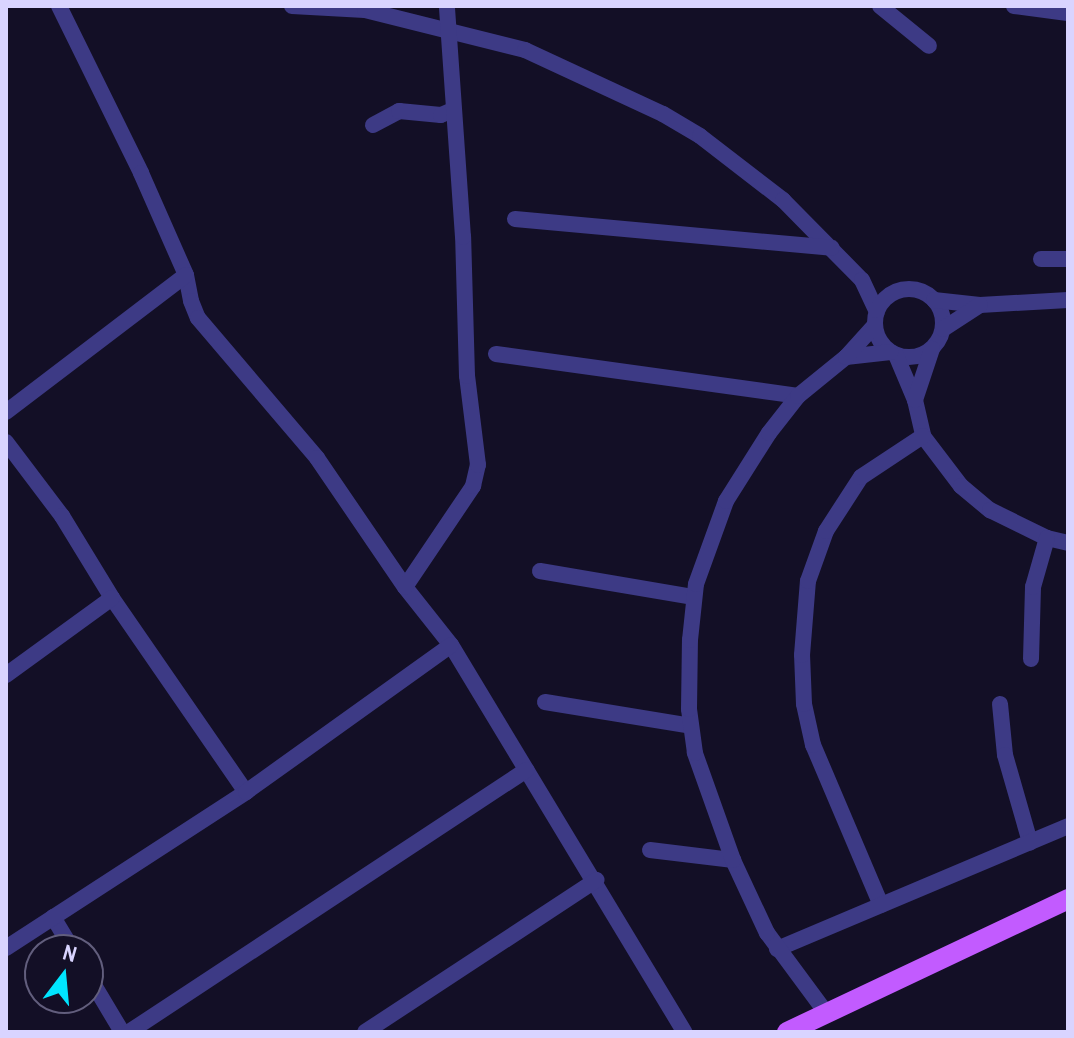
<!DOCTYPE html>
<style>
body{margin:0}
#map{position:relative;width:1074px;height:1038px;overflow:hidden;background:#130f26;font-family:"Archivo Narrow",sans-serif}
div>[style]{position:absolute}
.street>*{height:16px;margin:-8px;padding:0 8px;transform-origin:8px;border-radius:8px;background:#3d3a85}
.street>.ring{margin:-8px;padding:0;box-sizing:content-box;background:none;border:16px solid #3d3a85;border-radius:50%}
.primary>*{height:20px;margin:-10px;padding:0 10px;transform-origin:10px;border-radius:10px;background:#c25bff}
span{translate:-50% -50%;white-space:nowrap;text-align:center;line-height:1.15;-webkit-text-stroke:6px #130f26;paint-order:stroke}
.frame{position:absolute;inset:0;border:8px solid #d9d4ff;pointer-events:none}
.north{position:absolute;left:24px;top:934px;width:80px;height:80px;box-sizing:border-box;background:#130f26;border:2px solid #625e7d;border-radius:50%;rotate:16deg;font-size:22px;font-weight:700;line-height:32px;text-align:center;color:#d9d4ff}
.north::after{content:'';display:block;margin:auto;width:28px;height:36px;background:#00e5ff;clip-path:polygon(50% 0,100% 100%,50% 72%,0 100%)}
</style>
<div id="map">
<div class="street">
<i style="left:59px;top:6px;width:186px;rotate:63.8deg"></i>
<i style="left:141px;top:173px;width:111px;rotate:66.2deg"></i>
<i style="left:186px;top:275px;width:26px;rotate:79deg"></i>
<i style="left:191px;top:301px;width:18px;rotate:68deg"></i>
<i style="left:198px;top:318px;width:184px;rotate:49.6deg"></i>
<i style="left:317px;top:458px;width:156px;rotate:55.7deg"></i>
<i style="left:405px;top:587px;width:74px;rotate:51.6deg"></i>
<i style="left:451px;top:645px;width:452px;rotate:58.9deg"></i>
<i style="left:292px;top:6px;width:73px;rotate:3.1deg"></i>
<i style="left:365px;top:10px;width:165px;rotate:14deg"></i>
<i style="left:525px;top:50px;width:152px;rotate:24.9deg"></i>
<i style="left:663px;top:114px;width:43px;rotate:30.7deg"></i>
<i style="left:700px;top:136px;width:105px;rotate:37.6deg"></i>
<i style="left:783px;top:200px;width:112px;rotate:45.4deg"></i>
<i style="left:862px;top:280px;width:35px;rotate:65deg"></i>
<i style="left:880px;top:6px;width:63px;rotate:39.2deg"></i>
<i style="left:1014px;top:6px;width:54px;rotate:7.4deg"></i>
<i style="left:373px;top:125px;width:30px;rotate:-28deg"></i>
<i style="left:399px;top:111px;width:42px;rotate:5.4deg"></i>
<i style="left:441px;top:115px;width:13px;rotate:-23deg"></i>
<i style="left:515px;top:219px;width:318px;rotate:5.2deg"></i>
<i style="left:1041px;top:259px;width:27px"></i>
<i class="ring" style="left:875px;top:289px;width:52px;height:52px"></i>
<i style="left:934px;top:300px;width:46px;rotate:6.2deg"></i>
<i style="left:980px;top:305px;width:88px;rotate:-3.3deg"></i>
<i style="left:943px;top:329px;width:44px;rotate:-33deg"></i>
<i style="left:496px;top:354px;width:305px;rotate:7.9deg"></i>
<i style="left:896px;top:355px;width:49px;rotate:67.1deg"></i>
<i style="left:915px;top:400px;width:37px;rotate:77deg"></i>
<i style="left:923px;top:436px;width:63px;rotate:52.8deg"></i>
<i style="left:961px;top:486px;width:38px;rotate:40deg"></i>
<i style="left:990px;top:510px;width:64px;rotate:26.2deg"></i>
<i style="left:1047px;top:538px;width:22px;rotate:13deg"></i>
<i style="left:846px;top:357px;width:45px;rotate:-6.3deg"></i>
<i style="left:915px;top:400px;width:54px;rotate:-71.6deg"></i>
<i style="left:6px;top:412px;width:226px;rotate:-37.3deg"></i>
<i style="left:6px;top:442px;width:93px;rotate:52.9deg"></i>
<i style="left:62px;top:516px;width:96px;rotate:58.6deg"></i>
<i style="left:112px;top:598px;width:236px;rotate:55.4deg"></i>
<i style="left:540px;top:571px;width:156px;rotate:9.6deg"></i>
<i style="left:405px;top:587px;width:122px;rotate:-56deg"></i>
<i style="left:473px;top:486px;width:22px;rotate:-77deg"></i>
<i style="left:478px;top:465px;width:90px;rotate:-97deg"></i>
<i style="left:467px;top:376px;width:139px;rotate:-91.6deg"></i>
<i style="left:463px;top:237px;width:232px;rotate:-94deg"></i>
<i style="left:1031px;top:659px;width:72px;rotate:-88.4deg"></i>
<i style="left:1033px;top:587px;width:51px;rotate:-74.1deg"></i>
<i style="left:6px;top:675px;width:131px;rotate:-36deg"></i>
<i style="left:545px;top:702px;width:148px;rotate:9.3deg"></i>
<i style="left:1000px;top:704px;width:51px;rotate:84.4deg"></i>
<i style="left:1005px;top:755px;width:91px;rotate:74deg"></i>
<i style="left:650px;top:850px;width:84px;rotate:6.9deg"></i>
<i style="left:881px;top:905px;width:174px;rotate:-113deg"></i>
<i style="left:813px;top:745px;width:42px;rotate:-102.4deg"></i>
<i style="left:804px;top:704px;width:49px;rotate:-92.3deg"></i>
<i style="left:802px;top:655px;width:74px;rotate:-85.4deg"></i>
<i style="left:808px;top:581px;width:53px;rotate:-70.2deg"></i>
<i style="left:826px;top:531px;width:64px;rotate:-57.1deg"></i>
<i style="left:861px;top:477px;width:74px;rotate:-33.5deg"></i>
<i style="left:53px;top:917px;width:39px;rotate:59deg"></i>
<i style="left:6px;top:948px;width:286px;rotate:-33deg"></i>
<i style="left:246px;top:792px;width:252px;rotate:-35.6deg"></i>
<i style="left:777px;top:949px;width:316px;rotate:-22.9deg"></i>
<i style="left:88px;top:975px;width:66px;rotate:59.2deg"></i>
<i style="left:827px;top:1014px;width:101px;rotate:-126.5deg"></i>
<i style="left:767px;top:933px;width:81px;rotate:-115deg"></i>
<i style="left:733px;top:860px;width:114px;rotate:-109.6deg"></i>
<i style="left:695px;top:753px;width:44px;rotate:-97.8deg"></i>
<i style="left:689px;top:709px;width:69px;rotate:-89.2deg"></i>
<i style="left:690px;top:640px;width:56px;rotate:-83.9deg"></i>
<i style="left:696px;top:584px;width:88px;rotate:-70.1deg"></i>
<i style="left:726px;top:501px;width:80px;rotate:-57.7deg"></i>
<i style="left:769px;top:433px;width:47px;rotate:-51.9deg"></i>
<i style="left:798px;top:396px;width:62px;rotate:-39.1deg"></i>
<i style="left:846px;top:357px;width:43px;rotate:-47.8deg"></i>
<i style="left:129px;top:1032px;width:476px;rotate:-33.4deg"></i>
<i style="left:365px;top:1032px;width:277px;rotate:-33.3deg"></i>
</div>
<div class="primary">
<i style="left:787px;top:1032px;width:311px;rotate:-25.3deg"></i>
</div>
<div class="frame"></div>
<div class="north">N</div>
</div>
